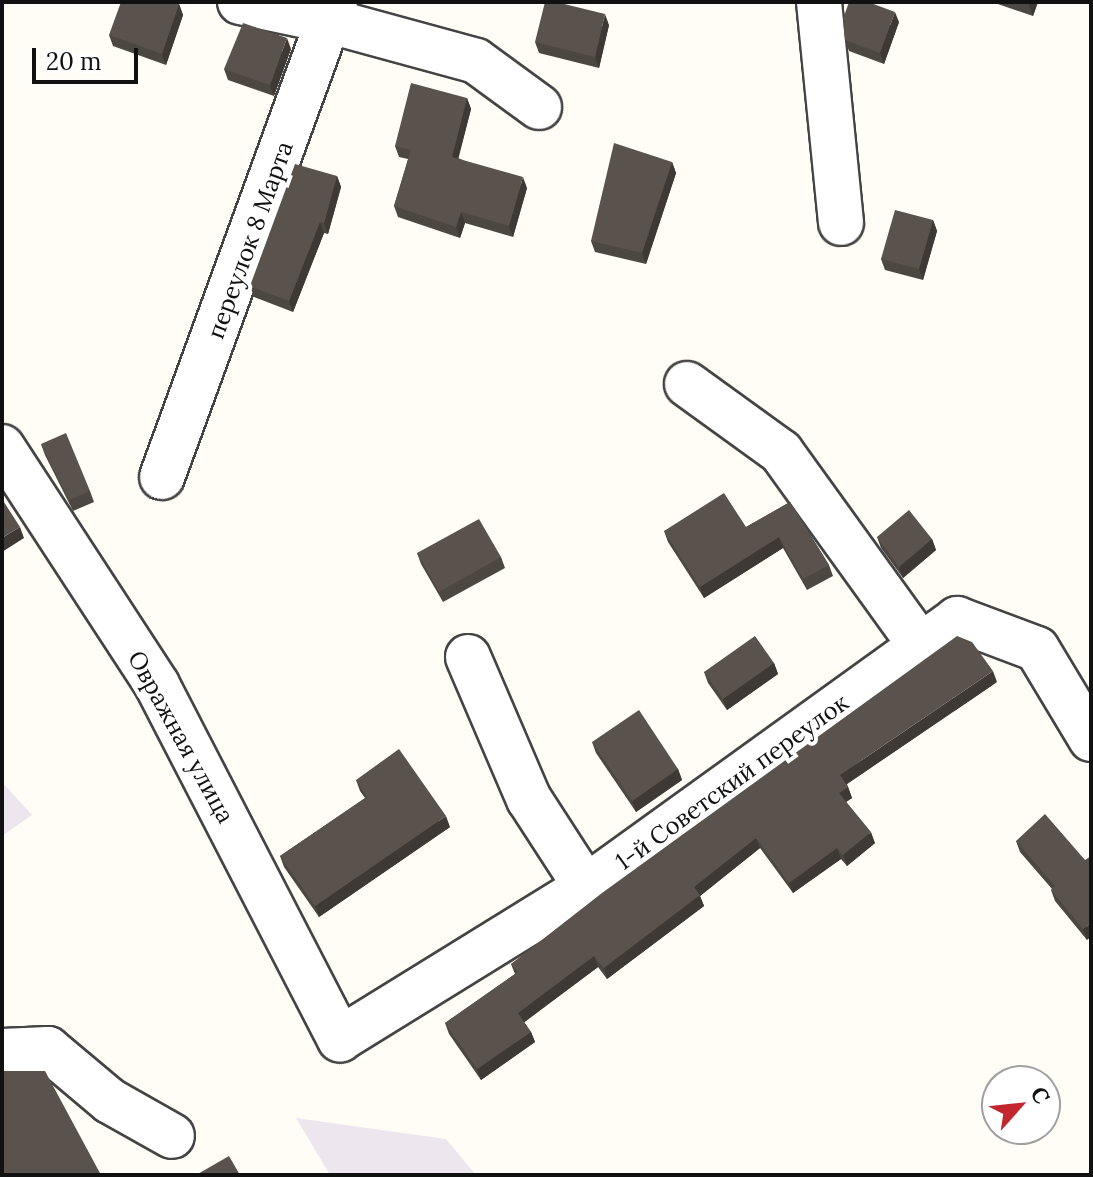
<!DOCTYPE html>
<meta charset="utf-8">
<style>
body{margin:0}
#map{position:relative;width:1093px;height:1177px;overflow:hidden;background:#fffdf5;font-family:Lora,serif}
div>[style]{position:absolute}
.industrial>*{inset:0;background:#eee6ef}
.roads{filter:drop-shadow(2px 0 #444) drop-shadow(-2px 0 #444) drop-shadow(0 2px #444) drop-shadow(0 -2px #444)}
.minor>*{height:44px;margin:-22px;padding:0 22px;transform-origin:22px;border-radius:22px;background:#fff}
.wall>*{inset:0;background:#4d4742}
.shaded-wall>*{inset:0;background:#3f3936}
.building>*{inset:0;background:#5a524d}
span{translate:-50% -50%;white-space:nowrap;text-align:center;line-height:1.15;-webkit-text-stroke:8px #fff;paint-order:stroke}
.street-label{font-size:24px;color:#111}
.frame{position:absolute;inset:0;border:4px solid #111;pointer-events:none}
.north{position:absolute;left:981px;top:1065px;width:80px;height:80px;box-sizing:border-box;background:#fff;border:2px solid #a0a0a0;border-radius:50%;rotate:63deg;font-size:22px;font-weight:700;line-height:32px;text-align:center;color:#111}
.north::after{content:'';display:block;margin:auto;width:28px;height:36px;background:#c4262e;clip-path:polygon(50% 0,100% 100%,50% 72%,0 100%)}
.scale{position:absolute;left:32px;top:48px;width:106px;height:36px;box-sizing:border-box;border:4px solid #111;border-top:0;padding-left:10px;font-size:24px;line-height:28px;white-space:nowrap;color:#111;-webkit-text-stroke:6px #fff;paint-order:stroke}
</style>
<div id="map">
<div class="industrial">
<i style="clip-path:polygon(2px 782px,32px 815px,2px 836px)"></i>
<i style="clip-path:polygon(296px 1118px,446px 1139px,476px 1175px,330px 1175px)"></i>
</div>
<div class="roads">
<div class="minor">
<i style="left:240px;top:2px;width:92px;rotate:11.9deg"></i>
<i style="left:330px;top:21px;width:151px;rotate:15.3deg"></i>
<i style="left:476px;top:61px;width:78px;rotate:36.1deg"></i>
<i style="left:819px;top:2px;width:222px;rotate:84.3deg"></i>
<i style="left:687px;top:384px;width:116px;rotate:35.9deg"></i>
<i style="left:781px;top:452px;width:239px;rotate:54.2deg"></i>
<i style="left:2px;top:447px;width:284px;rotate:56.9deg"></i>
<i style="left:157px;top:685px;width:399px;rotate:62.7deg"></i>
<i style="left:340px;top:1039px;width:289px;rotate:-31.7deg"></i>
<i style="left:586px;top:887px;width:458px;rotate:-35.8deg"></i>
<i style="left:957px;top:619px;width:85px;rotate:20.6deg"></i>
<i style="left:1037px;top:649px;width:105px;rotate:59deg"></i>
<i style="left:162px;top:477px;width:506px;rotate:-69.99deg"></i>
<i style="left:468px;top:657px;width:155px;rotate:66.8deg"></i>
<i style="left:529px;top:799px;width:105px;rotate:57.1deg"></i>
<i style="left:2px;top:1051px;width:46px;rotate:-2.5deg"></i>
<i style="left:48px;top:1049px;width:81px;rotate:40deg"></i>
<i style="left:110px;top:1101px;width:71px;rotate:29.4deg"></i>
</div>
</div>
<div class="wall">
<i style="clip-path:polygon(992px 2px,1038px 2px,1033px 16px)"></i>
<i style="clip-path:polygon(179px 4px,183px 15px,166px 65px,113px 46px,109px 35px)"></i>
<i style="clip-path:polygon(899px 22px,884px 64px,849px 51px,845px 40px)"></i>
<i style="clip-path:polygon(609px 25px,599px 68px,539px 53px,535px 42px)"></i>
<i style="clip-path:polygon(291px 49px,274px 96px,228px 80px,224px 69px)"></i>
<i style="clip-path:polygon(467px 98px,471px 109px,458px 158px,527px 188px,513px 237px,465px 223px,460px 238px,398px 217px,394px 206px,408px 159px,399px 157px,395px 146px)"></i>
<i style="clip-path:polygon(672px 162px,676px 173px,646px 264px,595px 252px,591px 241px)"></i>
<i style="clip-path:polygon(337px 176px,341px 187px,328px 234px,324px 233px,293px 312px,254px 297px,250px 286px)"></i>
<i style="clip-path:polygon(933px 220px,937px 231px,923px 280px,885px 270px,881px 259px)"></i>
<i style="clip-path:polygon(41px 444px,90px 491px,94px 502px,73px 511px,45px 455px)"></i>
<i style="clip-path:polygon(790px 502px,829px 565px,833px 576px,807px 590px,783px 548px,704px 598px,668px 542px,664px 531px,746px 527px)"></i>
<i style="clip-path:polygon(877px 537px,932px 539px,936px 550px,903px 578px,881px 548px)"></i>
<i style="clip-path:polygon(417px 553px,501px 557px,505px 568px,443px 602px,421px 564px)"></i>
<i style="clip-path:polygon(774px 663px,778px 674px,727px 710px,708px 683px,704px 672px)"></i>
<i style="clip-path:polygon(997px 682px,847px 784px,852px 798px,846px 802px,875px 843px,847px 866px,841px 859px,793px 893px,760px 848px,700px 896px,704px 906px,607px 979px,598px 967px,524px 1022px,531px 1032px,535px 1042px,481px 1080px,449px 1034px,445px 1023px,515px 974px,511px 964px)"></i>
<i style="clip-path:polygon(592px 742px,678px 769px,682px 780px,636px 812px,596px 753px)"></i>
<i style="clip-path:polygon(356px 780px,450px 827px,319px 917px,284px 867px,280px 856px,365px 798px,360px 791px)"></i>
<i style="clip-path:polygon(1016px 841px,1085px 860px,1087px 940px,1055px 901px,1051px 890px,1052px 889px,1020px 852px)"></i>
</div>
<div class="shaded-wall">
<i style="clip-path:polygon(1030px 2px,1038px 2px,1033px 16px,1029px 5px)"></i>
<i style="clip-path:polygon(179px 4px,183px 15px,166px 65px,162px 54px)"></i>
<i style="clip-path:polygon(895px 12px,899px 22px,884px 64px,880px 53px)"></i>
<i style="clip-path:polygon(605px 14px,609px 25px,599px 68px,595px 57px)"></i>
<i style="clip-path:polygon(287px 38px,291px 49px,274px 96px,270px 85px)"></i>
<i style="clip-path:polygon(467px 98px,471px 109px,456px 168px,452px 157px)"></i>
<i style="clip-path:polygon(672px 162px,676px 173px,646px 264px,642px 253px)"></i>
<i style="clip-path:polygon(337px 176px,341px 187px,328px 234px,324px 223px)"></i>
<i style="clip-path:polygon(523px 177px,527px 188px,513px 237px,509px 226px)"></i>
<i style="clip-path:polygon(461px 212px,465px 223px,460px 238px,456px 227px)"></i>
<i style="clip-path:polygon(933px 220px,937px 231px,923px 280px,919px 269px)"></i>
<i style="clip-path:polygon(320px 222px,324px 233px,293px 312px,289px 301px)"></i>
<i style="clip-path:polygon(20px 527px,24px 538px,2px 552px,2px 538px)"></i>
<i style="clip-path:polygon(779px 537px,783px 548px,704px 598px,700px 587px)"></i>
<i style="clip-path:polygon(932px 539px,936px 550px,903px 578px,899px 567px)"></i>
<i style="clip-path:polygon(774px 663px,778px 674px,727px 710px,723px 699px)"></i>
<i style="clip-path:polygon(993px 671px,997px 682px,844px 786px,840px 775px)"></i>
<i style="clip-path:polygon(678px 769px,682px 780px,636px 812px,632px 801px)"></i>
<i style="clip-path:polygon(848px 787px,852px 798px,843px 804px,839px 793px)"></i>
<i style="clip-path:polygon(446px 816px,450px 827px,319px 917px,315px 906px)"></i>
<i style="clip-path:polygon(871px 832px,875px 843px,847px 866px,843px 855px)"></i>
<i style="clip-path:polygon(756px 838px,760px 848px,700px 896px,704px 906px,607px 979px,604px 968px,694px 887px)"></i>
<i style="clip-path:polygon(837px 848px,841px 859px,793px 893px,789px 883px)"></i>
<i style="clip-path:polygon(1091px 923px,1091px 937px,1087px 940px,1083px 929px)"></i>
<i style="clip-path:polygon(594px 956px,598px 967px,522px 1024px,518px 1013px)"></i>
<i style="clip-path:polygon(531px 1032px,535px 1042px,481px 1080px,477px 1069px)"></i>
</div>
<div class="building">
<i style="clip-path:polygon(121px 2px,175px 2px,179px 4px,162px 54px,109px 35px)"></i>
<i style="clip-path:polygon(545px 2px,556px 2px,605px 14px,595px 57px,535px 42px)"></i>
<i style="clip-path:polygon(849px 2px,868px 2px,895px 12px,880px 53px,845px 40px,843px 19px)"></i>
<i style="clip-path:polygon(243px 23px,287px 38px,270px 85px,224px 69px)"></i>
<i style="clip-path:polygon(411px 83px,467px 98px,452px 157px,523px 177px,509px 226px,461px 212px,456px 227px,394px 206px,411px 150px,395px 146px)"></i>
<i style="clip-path:polygon(614px 143px,672px 162px,642px 253px,591px 241px)"></i>
<i style="clip-path:polygon(295px 164px,337px 176px,324px 223px,320px 222px,289px 301px,250px 286px)"></i>
<i style="clip-path:polygon(895px 210px,933px 220px,919px 269px,881px 259px)"></i>
<i style="clip-path:polygon(66px 433px,90px 491px,69px 500px,41px 444px)"></i>
<i style="clip-path:polygon(724px 493px,746px 527px,790px 502px,829px 565px,803px 579px,779px 537px,700px 587px,664px 531px)"></i>
<i style="clip-path:polygon(2px 499px,20px 527px,2px 538px)"></i>
<i style="clip-path:polygon(909px 510px,932px 539px,899px 567px,877px 537px)"></i>
<i style="clip-path:polygon(479px 519px,501px 557px,439px 592px,417px 553px)"></i>
<i style="clip-path:polygon(755px 636px,774px 663px,723px 699px,704px 672px)"></i>
<i style="clip-path:polygon(957px 636px,972px 642px,993px 671px,840px 775px,848px 787px,839px 793px,871px 832px,843px 855px,837px 848px,789px 883px,756px 838px,694px 887px,700px 895px,604px 968px,594px 956px,518px 1013px,531px 1032px,477px 1069px,445px 1023px,518px 972px,511px 964px,602px 893px)"></i>
<i style="clip-path:polygon(639px 710px,678px 769px,632px 801px,592px 742px)"></i>
<i style="clip-path:polygon(399px 749px,446px 816px,315px 906px,280px 856px,367px 797px,356px 780px)"></i>
<i style="clip-path:polygon(1045px 814px,1085px 860px,1091px 856px,1091px 923px,1083px 929px,1051px 890px,1055px 886px,1016px 841px)"></i>
<i style="clip-path:polygon(2px 1071px,45px 1071px,101px 1175px,2px 1175px)"></i>
<i style="clip-path:polygon(229px 1156px,240px 1175px,196px 1175px)"></i>
</div>
<div class="street-label">
<span style="left:250px;top:240px;rotate:-70deg">переулок 8 Марта</span>
<span style="left:181px;top:737px;rotate:61deg">Овражная улица</span>
<span style="left:732px;top:782px;rotate:-36deg">1-й Советский переулок</span>
</div>
<div class="frame"></div>
<div class="north">С</div>
<div class="scale">20 m</div>
</div>
